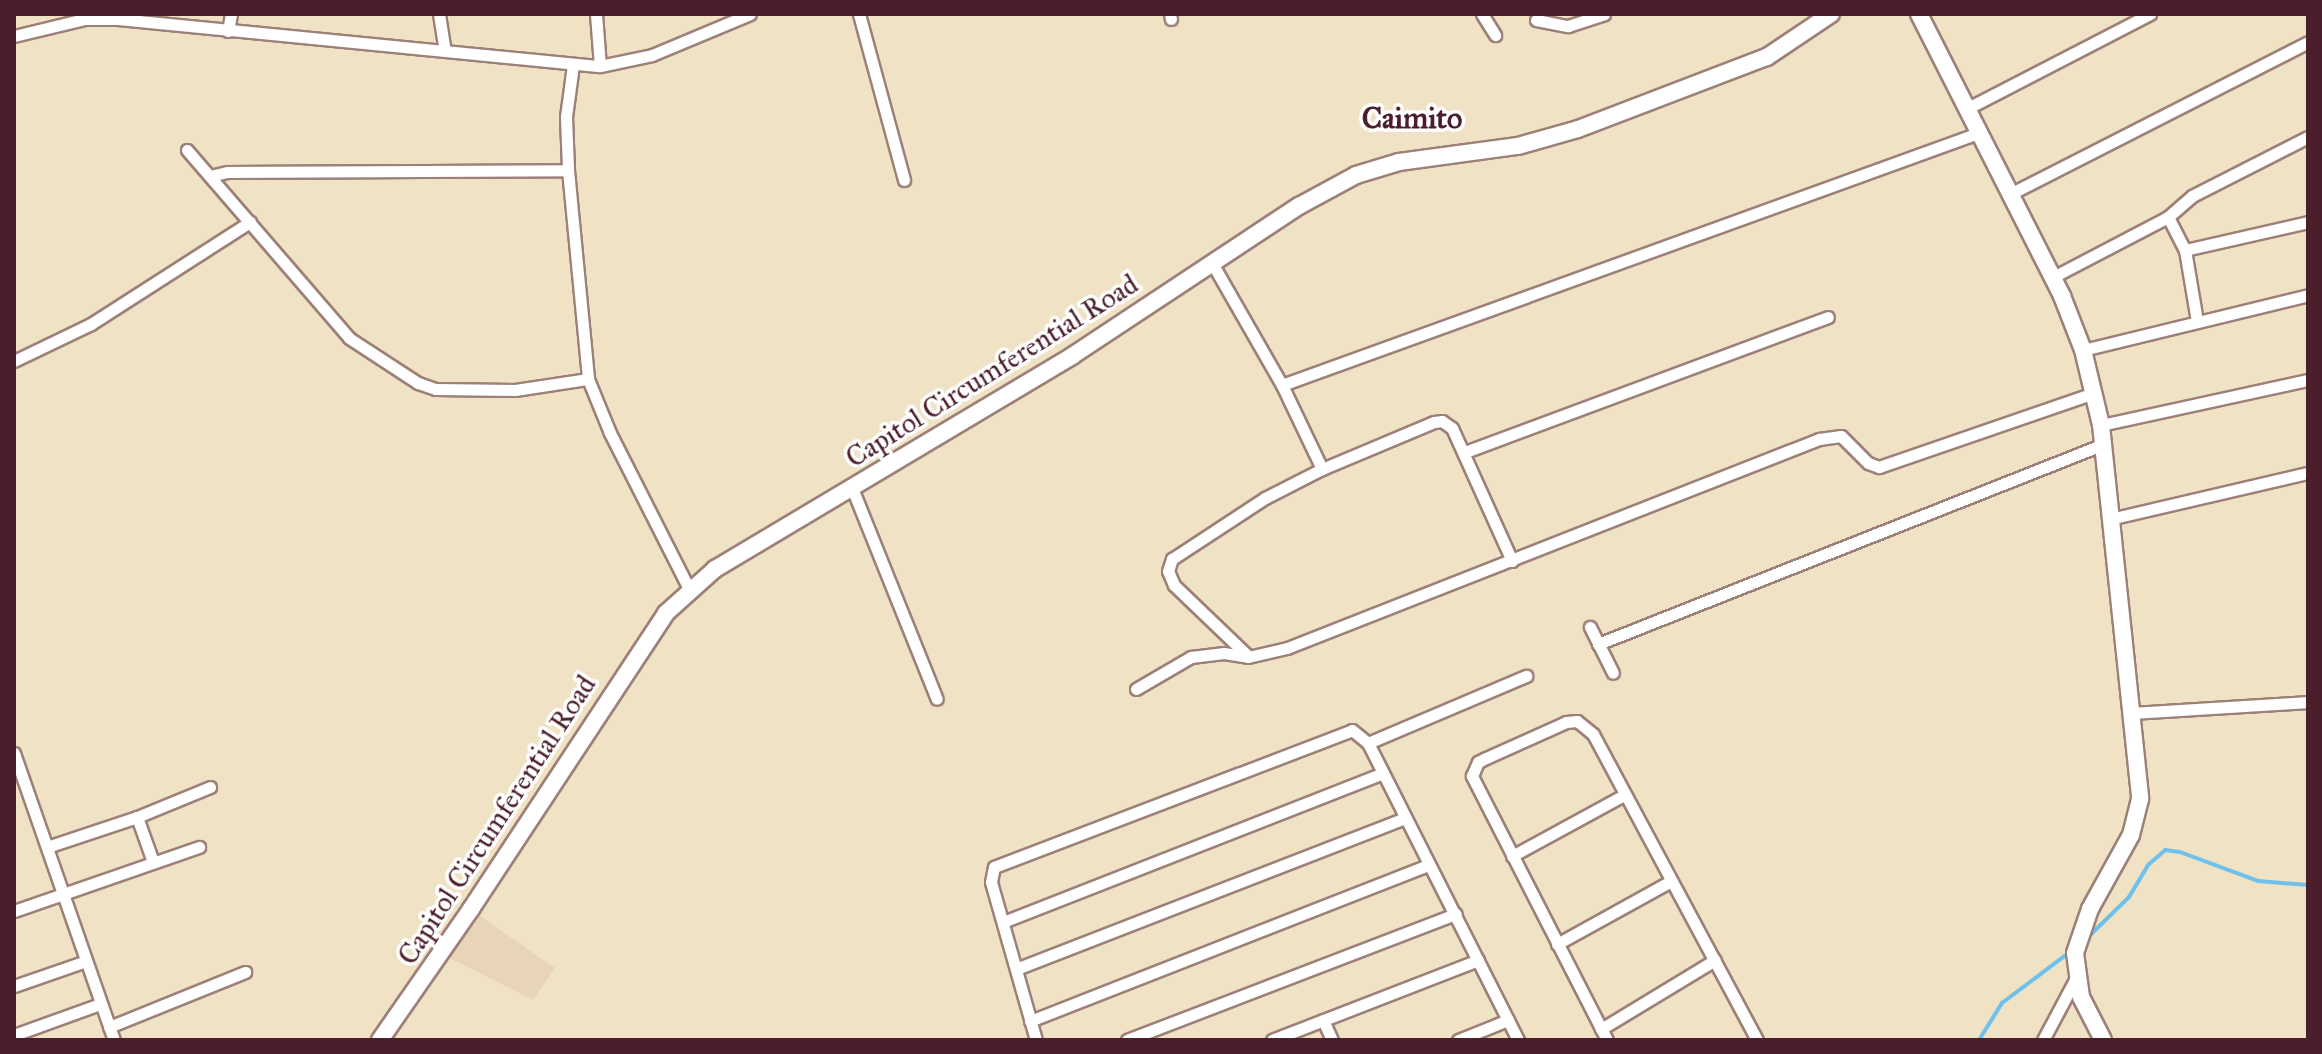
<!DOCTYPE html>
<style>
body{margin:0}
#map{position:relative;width:2322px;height:1054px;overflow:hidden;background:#f0e2c5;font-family:"IM FELL Great Primer",serif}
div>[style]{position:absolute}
.built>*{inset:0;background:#e8d4b7}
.stream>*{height:4px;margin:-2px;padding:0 2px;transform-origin:2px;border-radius:2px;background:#6fc0ea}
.roads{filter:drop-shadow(2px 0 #9d8078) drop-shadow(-2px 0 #9d8078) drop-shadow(0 2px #9d8078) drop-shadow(0 -2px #9d8078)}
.street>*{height:11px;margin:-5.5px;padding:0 5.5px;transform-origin:5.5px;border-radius:5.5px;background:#fff}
.secondary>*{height:16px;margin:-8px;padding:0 8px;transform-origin:8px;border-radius:8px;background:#fff}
span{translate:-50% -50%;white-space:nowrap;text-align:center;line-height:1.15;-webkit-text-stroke:7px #fff;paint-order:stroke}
.street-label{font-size:28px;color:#4a1f2b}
.neighbourhood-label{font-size:30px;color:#4a1f2b;font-weight:700}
.frame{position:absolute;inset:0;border:16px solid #4a1f2b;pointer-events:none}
</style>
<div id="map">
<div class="built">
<i style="clip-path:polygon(480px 916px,555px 968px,533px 1000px,448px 957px)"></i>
</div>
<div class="stream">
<i style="left:2085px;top:940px;width:62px;rotate:-44.3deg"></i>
<i style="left:2129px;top:897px;width:37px;rotate:-59deg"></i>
<i style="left:2148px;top:865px;width:23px;rotate:-41deg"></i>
<i style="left:2165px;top:850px;width:15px;rotate:8deg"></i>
<i style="left:2180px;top:852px;width:83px;rotate:20.4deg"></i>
<i style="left:2258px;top:881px;width:50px;rotate:4.6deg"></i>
<i style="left:1979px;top:1040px;width:44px;rotate:-58.1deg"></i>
<i style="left:2002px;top:1003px;width:80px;rotate:-36.9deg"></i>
</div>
<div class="roads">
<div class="street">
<i style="left:439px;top:14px;width:36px;rotate:81deg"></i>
<i style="left:596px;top:14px;width:52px;rotate:85.6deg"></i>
<i style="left:859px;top:14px;width:172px;rotate:74.8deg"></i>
<i style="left:1170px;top:14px;width:5px;rotate:79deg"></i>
<i style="left:1482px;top:14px;width:25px;rotate:58deg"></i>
<i style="left:1536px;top:20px;width:33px;rotate:11deg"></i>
<i style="left:1568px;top:26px;width:38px;rotate:-18deg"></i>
<i style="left:228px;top:31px;width:17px;rotate:-80deg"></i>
<i style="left:14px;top:36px;width:73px;rotate:-13.5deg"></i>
<i style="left:85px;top:19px;width:33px"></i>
<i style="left:118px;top:19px;width:484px;rotate:5.6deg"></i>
<i style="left:600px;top:66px;width:53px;rotate:-11.9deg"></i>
<i style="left:652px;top:55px;width:106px;rotate:-22.7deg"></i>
<i style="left:573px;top:65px;width:52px;rotate:97.7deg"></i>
<i style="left:566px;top:117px;width:53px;rotate:87.8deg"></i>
<i style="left:568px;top:170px;width:210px;rotate:84.5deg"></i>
<i style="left:588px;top:379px;width:58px;rotate:67.8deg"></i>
<i style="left:610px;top:433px;width:175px;rotate:63.1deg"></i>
<i style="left:1968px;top:108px;width:205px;rotate:-27.3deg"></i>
<i style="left:187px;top:150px;width:248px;rotate:49.2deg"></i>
<i style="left:349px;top:338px;width:82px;rotate:33.1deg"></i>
<i style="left:418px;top:383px;width:18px;rotate:19deg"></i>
<i style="left:435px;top:389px;width:80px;rotate:0.7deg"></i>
<i style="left:515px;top:390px;width:74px;rotate:-8.6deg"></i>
<i style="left:210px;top:176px;width:18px;rotate:-13deg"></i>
<i style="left:228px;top:172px;width:340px;rotate:-0.3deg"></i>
<i style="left:2012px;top:193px;width:332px;rotate:-27deg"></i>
<i style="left:2168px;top:217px;width:37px;rotate:63deg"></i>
<i style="left:2185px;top:250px;width:72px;rotate:80.4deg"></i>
<i style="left:2185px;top:250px;width:126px;rotate:-12.8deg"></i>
<i style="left:1212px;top:263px;width:141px;rotate:60.2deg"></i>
<i style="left:1282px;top:385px;width:93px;rotate:64.5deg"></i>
<i style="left:2053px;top:277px;width:130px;rotate:-27.6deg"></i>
<i style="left:2168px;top:217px;width:32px;rotate:-41deg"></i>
<i style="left:2192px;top:196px;width:130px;rotate:-27deg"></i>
<i style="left:2083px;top:350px;width:232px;rotate:-13.7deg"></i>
<i style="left:14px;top:361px;width:85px;rotate:-25.7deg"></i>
<i style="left:91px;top:324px;width:189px;rotate:-32.7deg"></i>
<i style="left:1282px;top:385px;width:743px;rotate:-19.9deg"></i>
<i style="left:2101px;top:425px;width:212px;rotate:-12.3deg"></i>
<i style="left:1465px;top:452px;width:387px;rotate:-20.4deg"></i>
<i style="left:852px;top:488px;width:227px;rotate:68.1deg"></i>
<i style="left:2114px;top:518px;width:199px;rotate:-13.1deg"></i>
<i style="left:1590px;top:627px;width:51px;rotate:63.4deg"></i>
<i style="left:1598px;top:644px;width:544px;rotate:-21.57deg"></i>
<i style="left:1248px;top:656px;width:103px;rotate:-136.2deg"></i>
<i style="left:1174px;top:585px;width:15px;rotate:-113deg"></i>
<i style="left:1168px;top:571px;width:13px;rotate:-72deg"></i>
<i style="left:1172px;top:559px;width:111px;rotate:-33.3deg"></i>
<i style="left:1265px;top:498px;width:64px;rotate:-27deg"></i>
<i style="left:1322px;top:469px;width:121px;rotate:-22.8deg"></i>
<i style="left:1434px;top:422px;width:8px;rotate:-7deg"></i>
<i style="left:1442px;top:421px;width:12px;rotate:35deg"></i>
<i style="left:1452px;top:428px;width:146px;rotate:65.7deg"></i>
<i style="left:1136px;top:689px;width:64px;rotate:-30.2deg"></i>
<i style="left:1191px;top:657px;width:33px;rotate:-7deg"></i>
<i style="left:1224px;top:653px;width:24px;rotate:9deg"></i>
<i style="left:1248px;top:657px;width:40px;rotate:-13deg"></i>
<i style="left:1287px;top:648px;width:572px;rotate:-21.45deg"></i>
<i style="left:1819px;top:439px;width:22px;rotate:-8deg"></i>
<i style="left:1841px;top:436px;width:38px;rotate:45deg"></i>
<i style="left:1868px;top:463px;width:12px;rotate:20deg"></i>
<i style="left:1879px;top:467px;width:227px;rotate:-19deg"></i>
<i style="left:2133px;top:713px;width:175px;rotate:-3.6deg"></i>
<i style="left:1368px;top:743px;width:172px;rotate:-23deg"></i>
<i style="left:14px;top:753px;width:304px;rotate:70.8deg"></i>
<i style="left:137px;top:817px;width:48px;rotate:70.4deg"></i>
<i style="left:47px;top:847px;width:95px;rotate:-18.4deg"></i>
<i style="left:137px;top:817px;width:79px;rotate:-22.3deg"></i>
<i style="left:1512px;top:856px;width:128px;rotate:-28.6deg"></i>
<i style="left:14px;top:911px;width:196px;rotate:-19.1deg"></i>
<i style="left:1003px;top:922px;width:408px;rotate:-21.4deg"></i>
<i style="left:1557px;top:944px;width:130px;rotate:-28.9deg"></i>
<i style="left:1016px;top:969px;width:417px;rotate:-21.2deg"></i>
<i style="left:14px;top:986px;width:76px;rotate:-19.1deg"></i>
<i style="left:1323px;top:1020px;width:22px;rotate:66deg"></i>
<i style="left:1030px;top:1021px;width:428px;rotate:-21.4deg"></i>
<i style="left:109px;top:1027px;width:147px;rotate:-22deg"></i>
<i style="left:1601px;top:1029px;width:133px;rotate:-31.2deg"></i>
<i style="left:14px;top:1035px;width:91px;rotate:-19.8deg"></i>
<i style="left:1036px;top:1040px;width:164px;rotate:-105.9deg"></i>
<i style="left:991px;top:882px;width:15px;rotate:-79deg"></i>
<i style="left:994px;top:867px;width:383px;rotate:-20.9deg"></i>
<i style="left:1352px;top:730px;width:21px;rotate:39deg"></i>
<i style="left:1368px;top:743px;width:333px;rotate:63.2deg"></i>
<i style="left:1127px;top:1040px;width:352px;rotate:-21deg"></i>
<i style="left:1272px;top:1040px;width:221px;rotate:-21.2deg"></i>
<i style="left:1458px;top:1040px;width:54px;rotate:-21.8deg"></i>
<i style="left:1607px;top:1040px;width:297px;rotate:-117.1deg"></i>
<i style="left:1472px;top:776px;width:15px;rotate:-67deg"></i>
<i style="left:1478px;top:762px;width:9px;rotate:-27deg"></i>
<i style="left:1486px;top:758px;width:88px;rotate:-24.2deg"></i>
<i style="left:1566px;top:722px;width:11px;rotate:-5deg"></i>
<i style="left:1577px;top:721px;width:21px;rotate:39deg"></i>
<i style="left:1593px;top:734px;width:347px;rotate:61.8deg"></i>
<i style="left:2043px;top:1040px;width:70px;rotate:-62deg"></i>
</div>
<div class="secondary">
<i style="left:1919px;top:14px;width:316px;rotate:63.1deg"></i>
<i style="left:2062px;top:296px;width:58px;rotate:68.7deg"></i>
<i style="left:2083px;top:350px;width:77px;rotate:76.5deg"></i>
<i style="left:2101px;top:425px;width:376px;rotate:84deg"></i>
<i style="left:2140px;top:799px;width:37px;rotate:104deg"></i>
<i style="left:2131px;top:835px;width:85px;rotate:119deg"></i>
<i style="left:2090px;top:909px;width:46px;rotate:108.8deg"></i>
<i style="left:2075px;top:953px;width:44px;rotate:82.2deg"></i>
<i style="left:2081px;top:997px;width:48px;rotate:62.9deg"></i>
<i style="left:380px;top:1040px;width:160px;rotate:-55.2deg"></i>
<i style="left:471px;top:909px;width:354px;rotate:-56.6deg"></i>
<i style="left:666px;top:613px;width:66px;rotate:-41.9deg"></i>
<i style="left:715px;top:569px;width:416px;rotate:-30.8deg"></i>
<i style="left:1072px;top:356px;width:272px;rotate:-33.5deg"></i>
<i style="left:1299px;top:206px;width:65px;rotate:-28.5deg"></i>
<i style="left:1356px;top:175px;width:45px;rotate:-16.8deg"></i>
<i style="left:1399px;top:162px;width:120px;rotate:-7.7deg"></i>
<i style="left:1518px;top:146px;width:62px;rotate:-15.8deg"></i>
<i style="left:1578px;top:129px;width:202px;rotate:-20.9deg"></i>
<i style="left:1767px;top:57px;width:77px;rotate:-33.9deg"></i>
</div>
</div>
<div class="street-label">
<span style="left:992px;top:371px;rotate:-32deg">Capitol Circumferential Road</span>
<span style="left:497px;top:820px;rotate:-57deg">Capitol Circumferential Road</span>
</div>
<div class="neighbourhood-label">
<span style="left:1412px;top:118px">Caimito</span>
</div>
<div class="frame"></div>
</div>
